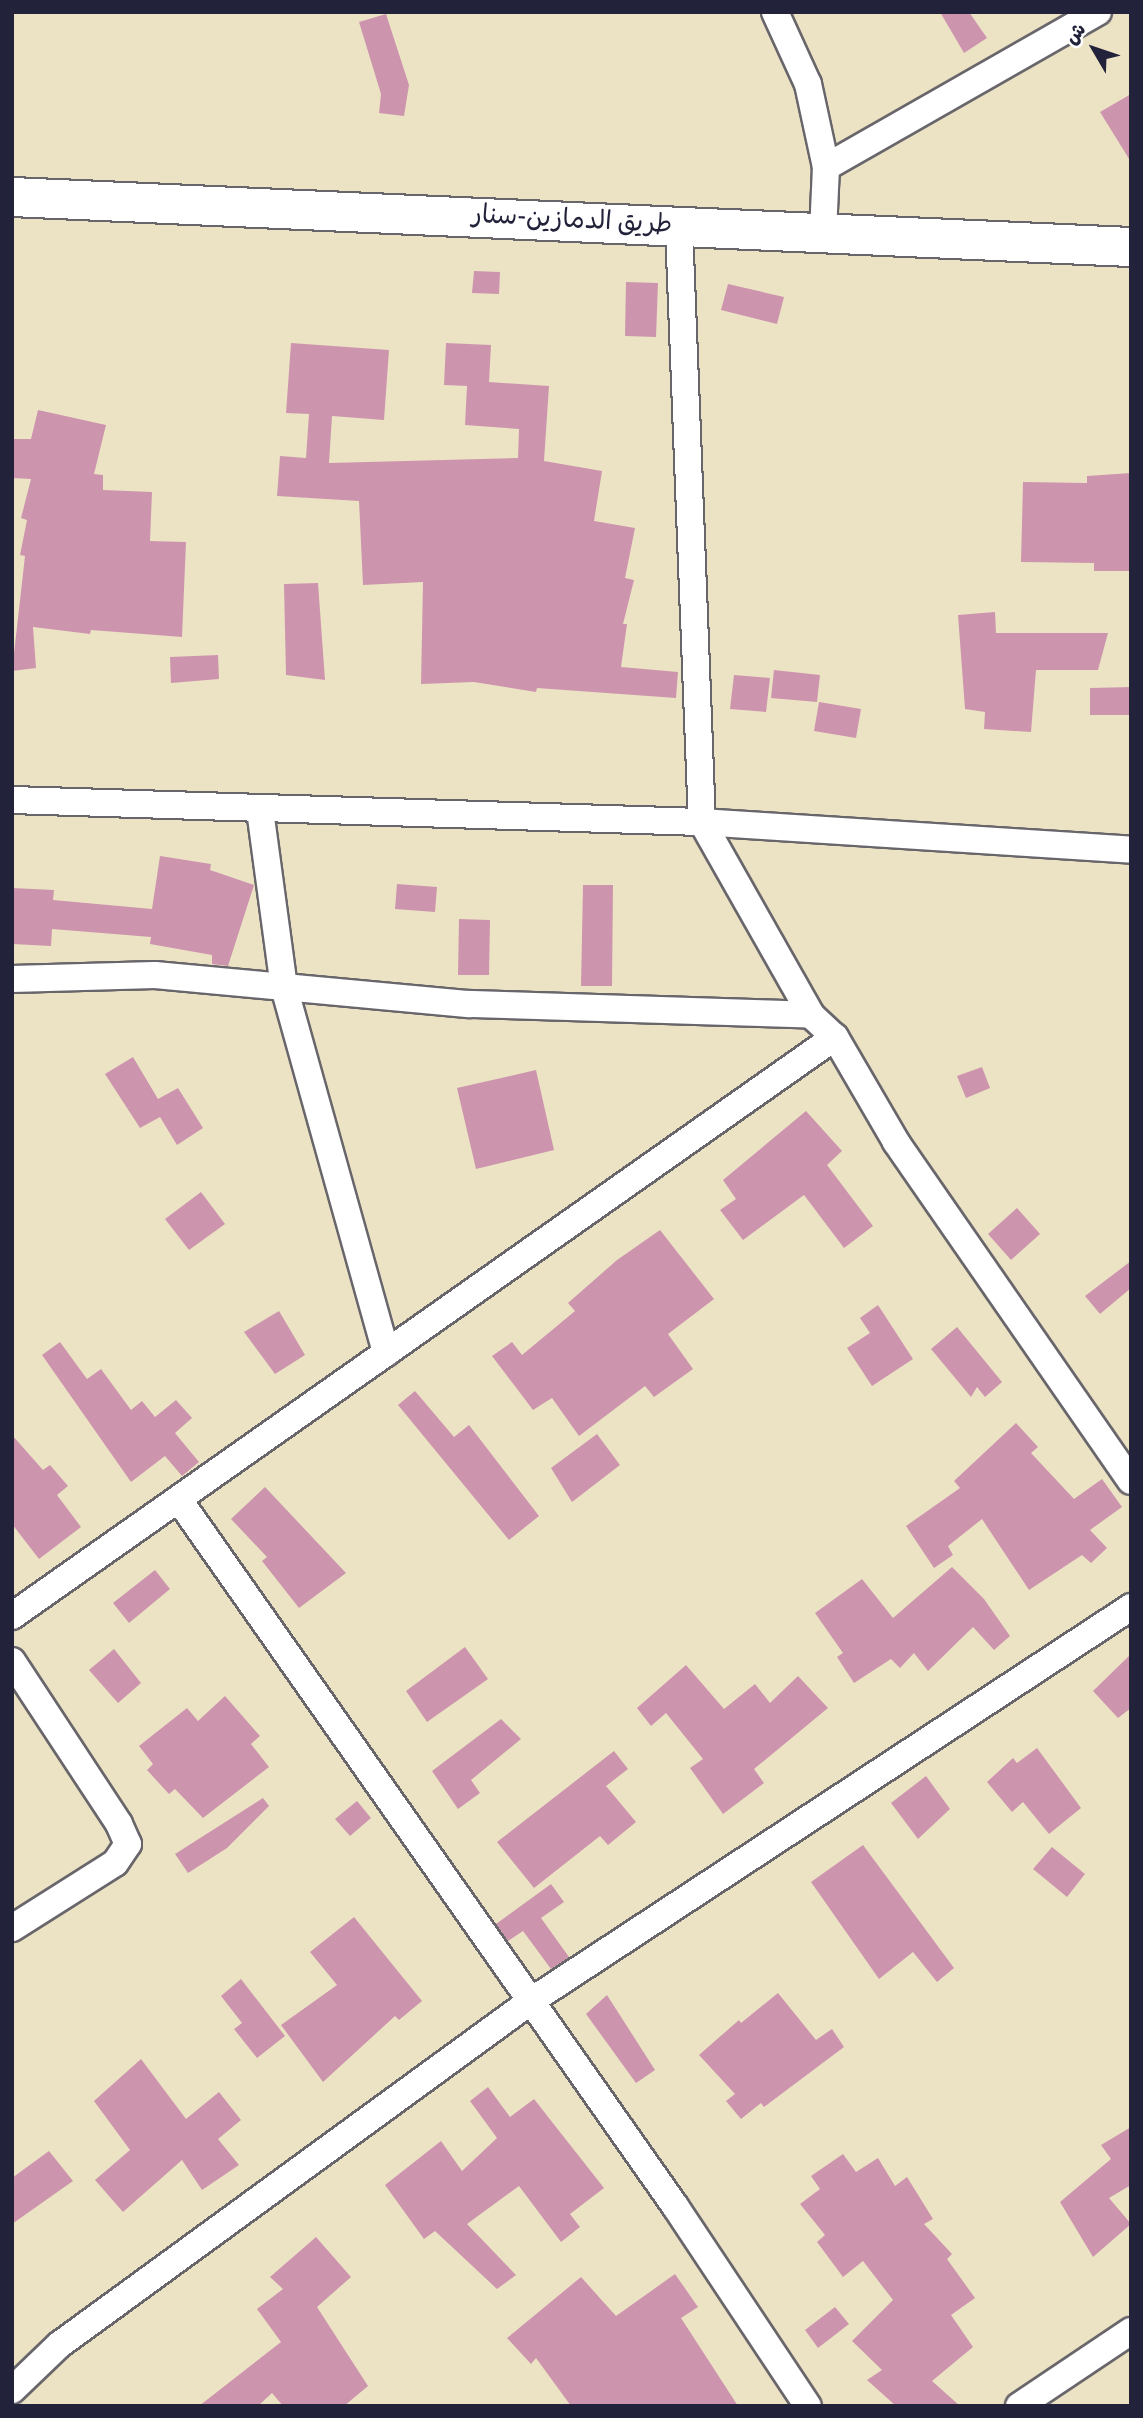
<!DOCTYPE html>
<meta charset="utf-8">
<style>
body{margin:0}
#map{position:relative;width:1143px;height:2418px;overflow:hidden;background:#ece3c5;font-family:Dekko,"Playpen Sans Arabic",sans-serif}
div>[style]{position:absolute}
.building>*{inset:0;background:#cd95ad}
.roads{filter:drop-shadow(2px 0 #69666b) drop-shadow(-2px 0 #69666b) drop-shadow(0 2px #69666b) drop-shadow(0 -2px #69666b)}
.street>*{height:26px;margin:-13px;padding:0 13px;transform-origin:13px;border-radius:13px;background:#fff}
.highway>*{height:38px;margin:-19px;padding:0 19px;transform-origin:19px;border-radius:19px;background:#fff}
span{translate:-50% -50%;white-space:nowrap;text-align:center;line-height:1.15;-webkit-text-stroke:5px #fff;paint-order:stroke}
.street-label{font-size:26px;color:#22223b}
.frame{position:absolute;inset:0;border:14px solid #22223b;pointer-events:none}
.north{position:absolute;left:1059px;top:14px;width:70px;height:70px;-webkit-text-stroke:5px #fff;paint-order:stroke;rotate:309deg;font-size:19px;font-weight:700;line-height:28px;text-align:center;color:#22223b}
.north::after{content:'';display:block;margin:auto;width:24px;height:32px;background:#22223b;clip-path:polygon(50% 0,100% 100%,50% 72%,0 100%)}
</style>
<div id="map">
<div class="building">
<i style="clip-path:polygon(940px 12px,969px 12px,987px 38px,964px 53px)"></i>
<i style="clip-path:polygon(386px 14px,409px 85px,404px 116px,379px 113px,381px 94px,359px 22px)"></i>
<i style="clip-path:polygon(1131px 94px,1131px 162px,1100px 112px)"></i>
<i style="clip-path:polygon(474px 271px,500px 272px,499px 294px,472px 293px)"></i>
<i style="clip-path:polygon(626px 282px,658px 283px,656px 337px,625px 336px)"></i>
<i style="clip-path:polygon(728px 284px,784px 297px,777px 324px,721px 310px)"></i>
<i style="clip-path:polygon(291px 343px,389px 350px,384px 420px,332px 416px,329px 463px,518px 458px,519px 429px,465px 425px,467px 386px,444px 385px,446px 343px,491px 345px,489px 382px,549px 386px,544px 461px,602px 471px,594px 521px,635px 528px,625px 578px,634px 580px,623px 624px,627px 624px,621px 667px,678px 672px,676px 698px,537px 688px,536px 692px,474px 682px,421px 684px,423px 582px,363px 585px,359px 501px,277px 496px,280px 456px,306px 458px,309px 414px,286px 413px)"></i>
<i style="clip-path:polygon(38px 410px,106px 425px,94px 474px,103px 475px,103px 490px,152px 492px,150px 541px,186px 542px,182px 637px,91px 630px,90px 634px,33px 627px,36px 668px,12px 671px,25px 556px,20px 555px,27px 520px,21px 518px,31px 479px,12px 478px,12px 439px,31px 439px)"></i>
<i style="clip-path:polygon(1131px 473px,1131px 571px,1094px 571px,1094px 563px,1021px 562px,1023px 482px,1087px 483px,1087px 476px)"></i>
<i style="clip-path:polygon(318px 583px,325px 680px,286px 675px,284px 584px)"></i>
<i style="clip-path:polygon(995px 612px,996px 633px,1108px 633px,1098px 670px,1036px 670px,1031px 732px,984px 729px,985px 712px,965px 709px,958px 615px)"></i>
<i style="clip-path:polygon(218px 655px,219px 679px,171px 683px,170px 657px)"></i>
<i style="clip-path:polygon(774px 670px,820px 675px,817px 702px,771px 698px)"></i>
<i style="clip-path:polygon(734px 675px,770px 678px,766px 712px,730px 709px)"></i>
<i style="clip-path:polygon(1131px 687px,1131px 715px,1090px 715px,1090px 688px)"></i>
<i style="clip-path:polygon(819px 702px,861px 709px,856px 738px,814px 731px)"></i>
<i style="clip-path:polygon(160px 856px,211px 864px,210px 870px,254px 885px,228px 966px,212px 964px,212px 955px,150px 944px,151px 937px,52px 929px,51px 946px,12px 944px,12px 888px,54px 890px,53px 900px,152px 909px)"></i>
<i style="clip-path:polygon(397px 884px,437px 887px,435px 912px,395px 909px)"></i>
<i style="clip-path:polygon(583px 885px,613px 885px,612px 986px,581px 986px)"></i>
<i style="clip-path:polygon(459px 919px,490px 920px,489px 975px,458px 975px)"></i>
<i style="clip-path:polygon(133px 1057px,158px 1099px,178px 1088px,203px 1128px,177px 1145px,160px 1117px,140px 1128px,105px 1074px)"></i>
<i style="clip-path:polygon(982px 1067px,990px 1088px,966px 1098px,957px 1076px)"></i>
<i style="clip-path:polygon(536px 1070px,554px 1150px,476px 1169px,457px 1088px)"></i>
<i style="clip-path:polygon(806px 1111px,842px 1151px,827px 1165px,873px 1226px,844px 1248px,804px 1195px,743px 1240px,720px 1210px,736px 1199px,723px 1180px)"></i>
<i style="clip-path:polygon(201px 1192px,225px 1224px,189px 1250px,165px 1219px)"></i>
<i style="clip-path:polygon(1017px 1208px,1040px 1234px,1011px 1260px,988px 1234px)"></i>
<i style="clip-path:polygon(660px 1230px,714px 1299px,668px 1334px,693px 1369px,654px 1397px,645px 1386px,579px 1436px,552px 1398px,533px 1410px,492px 1356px,512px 1342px,522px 1355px,575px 1311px,568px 1303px,617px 1260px)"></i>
<i style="clip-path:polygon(1131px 1261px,1131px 1288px,1100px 1314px,1085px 1296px)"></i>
<i style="clip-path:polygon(878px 1305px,913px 1359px,872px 1386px,847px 1348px,870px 1333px,860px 1318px)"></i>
<i style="clip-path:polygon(279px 1311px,305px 1355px,275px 1374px,244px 1332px)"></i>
<i style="clip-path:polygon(957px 1327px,1002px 1382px,985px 1397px,977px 1387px,971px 1397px,931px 1349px)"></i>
<i style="clip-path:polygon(60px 1342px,87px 1379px,101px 1369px,131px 1410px,142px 1401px,155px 1417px,176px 1400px,192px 1418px,175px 1433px,199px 1462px,182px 1476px,165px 1456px,131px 1482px,42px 1355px)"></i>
<i style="clip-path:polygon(415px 1391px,454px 1437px,469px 1425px,539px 1516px,509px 1540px,398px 1405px)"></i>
<i style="clip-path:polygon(1016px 1423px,1038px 1447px,1031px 1453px,1074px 1499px,1102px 1479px,1122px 1507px,1090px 1530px,1107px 1548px,1091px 1563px,1082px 1555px,1029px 1590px,982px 1519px,948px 1546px,953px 1555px,934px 1568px,906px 1526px,960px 1488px,954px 1481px)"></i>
<i style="clip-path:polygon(597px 1434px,620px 1465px,572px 1502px,551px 1468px)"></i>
<i style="clip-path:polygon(12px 1435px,43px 1470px,50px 1465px,68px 1486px,57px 1495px,81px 1527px,39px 1559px,12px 1524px)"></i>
<i style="clip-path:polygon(265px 1487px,346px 1573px,299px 1608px,262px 1561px,267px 1557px,231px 1519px)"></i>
<i style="clip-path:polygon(952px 1567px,984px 1599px,1010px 1636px,994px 1650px,973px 1627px,928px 1671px,914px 1653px,900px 1668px,891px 1659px,854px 1683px,837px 1657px,843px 1653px,815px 1613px,862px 1579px,893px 1618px)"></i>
<i style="clip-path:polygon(155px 1570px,170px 1589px,129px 1623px,113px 1603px)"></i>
<i style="clip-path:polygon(465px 1647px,488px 1679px,427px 1722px,406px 1691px)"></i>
<i style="clip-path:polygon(114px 1649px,141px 1683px,118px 1703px,89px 1670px)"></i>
<i style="clip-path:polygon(1131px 1654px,1131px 1708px,1118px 1718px,1093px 1691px)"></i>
<i style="clip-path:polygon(686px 1665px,724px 1709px,755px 1684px,770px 1703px,798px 1676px,828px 1708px,754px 1769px,764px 1783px,723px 1814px,690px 1768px,703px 1759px,666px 1713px,651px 1726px,637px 1708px)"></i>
<i style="clip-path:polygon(225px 1696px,260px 1736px,251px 1744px,269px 1767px,203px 1818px,175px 1789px,169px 1794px,147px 1770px,153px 1764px,139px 1746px,187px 1708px,198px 1721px)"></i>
<i style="clip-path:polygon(501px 1719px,521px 1739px,471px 1780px,480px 1793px,458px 1809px,432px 1771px)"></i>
<i style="clip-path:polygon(1037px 1748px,1081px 1808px,1049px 1834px,1023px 1802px,1012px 1812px,987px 1782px,1013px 1758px,1017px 1763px)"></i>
<i style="clip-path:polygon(614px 1751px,628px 1769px,606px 1786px,636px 1822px,608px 1845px,600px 1836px,534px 1888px,497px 1842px)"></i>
<i style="clip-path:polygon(926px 1776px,950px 1809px,918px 1839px,891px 1803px)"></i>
<i style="clip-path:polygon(263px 1798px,269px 1806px,227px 1848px,188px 1873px,175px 1854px)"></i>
<i style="clip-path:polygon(357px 1801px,371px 1818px,350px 1836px,335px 1819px)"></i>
<i style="clip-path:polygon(863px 1845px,954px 1968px,937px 1982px,913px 1952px,879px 1979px,811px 1882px)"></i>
<i style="clip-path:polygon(1052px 1847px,1085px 1874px,1067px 1897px,1033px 1869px)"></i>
<i style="clip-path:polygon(551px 1884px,564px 1902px,541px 1918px,569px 1957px,551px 1969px,523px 1931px,508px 1941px,496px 1924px)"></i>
<i style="clip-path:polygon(354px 1917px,422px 2001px,399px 2020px,395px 2016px,323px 2082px,281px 2025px,337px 1985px,310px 1952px)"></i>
<i style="clip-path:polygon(241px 1979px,285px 2036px,257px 2058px,234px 2029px,242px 2023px,221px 1996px)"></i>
<i style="clip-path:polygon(778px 1993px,816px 2040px,832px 2029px,844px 2047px,764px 2107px,761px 2103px,741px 2119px,726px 2101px,735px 2094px,699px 2055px,739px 2020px,741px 2023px)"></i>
<i style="clip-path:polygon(607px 1995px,655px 2070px,636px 2083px,586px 2014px)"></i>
<i style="clip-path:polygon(141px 2059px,186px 2119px,219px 2092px,241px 2120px,218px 2139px,239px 2165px,202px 2190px,182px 2160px,123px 2212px,95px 2180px,130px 2150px,94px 2101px)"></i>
<i style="clip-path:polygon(488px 2087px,510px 2117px,534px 2099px,604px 2188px,570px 2214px,580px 2227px,561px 2242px,519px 2186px,467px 2224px,516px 2275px,497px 2289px,435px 2231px,424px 2239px,385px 2185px,441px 2141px,462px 2171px,497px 2138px,470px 2101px)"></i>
<i style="clip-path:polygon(1131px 2127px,1131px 2185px,1109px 2198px,1131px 2224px,1093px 2257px,1060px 2202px,1111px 2159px,1101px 2145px)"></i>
<i style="clip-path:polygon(49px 2151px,73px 2181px,12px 2224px,12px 2178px)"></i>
<i style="clip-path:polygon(843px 2154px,856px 2172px,878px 2158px,895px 2186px,907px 2177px,933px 2219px,924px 2224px,952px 2254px,947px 2259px,975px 2298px,951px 2315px,973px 2347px,932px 2381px,960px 2406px,896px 2406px,867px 2380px,882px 2370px,852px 2341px,893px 2300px,863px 2261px,843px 2277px,817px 2242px,825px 2235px,800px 2204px,820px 2189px,811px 2176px)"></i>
<i style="clip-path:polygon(316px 2237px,351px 2277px,317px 2307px,368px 2386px,344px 2406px,283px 2406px,272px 2393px,258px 2406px,199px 2406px,281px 2342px,257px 2309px,283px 2289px,270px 2277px)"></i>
<i style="clip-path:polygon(675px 2274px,698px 2307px,681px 2318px,738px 2406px,571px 2406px,536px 2358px,531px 2364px,507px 2338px,581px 2277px,616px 2316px)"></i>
<i style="clip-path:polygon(835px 2307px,849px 2324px,818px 2348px,805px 2330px)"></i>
</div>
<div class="roads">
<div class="street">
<i style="left:775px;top:12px;width:79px;rotate:65.4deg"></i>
<i style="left:808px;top:84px;width:85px;rotate:77.8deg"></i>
<i style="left:826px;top:167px;width:67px;rotate:92.6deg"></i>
<i style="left:826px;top:167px;width:313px;rotate:-29.7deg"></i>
<i style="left:679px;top:227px;width:595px;rotate:87.79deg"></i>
<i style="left:702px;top:822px;width:222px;rotate:60.5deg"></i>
<i style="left:811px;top:1015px;width:33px;rotate:43deg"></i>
<i style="left:835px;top:1037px;width:121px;rotate:59.8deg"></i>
<i style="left:896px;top:1142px;width:412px;rotate:55.3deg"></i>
<i style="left:12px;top:800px;width:690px;rotate:1.83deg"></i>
<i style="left:702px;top:822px;width:430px;rotate:3.7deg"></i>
<i style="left:260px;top:810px;width:179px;rotate:82.3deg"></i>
<i style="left:284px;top:987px;width:380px;rotate:74.4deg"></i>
<i style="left:12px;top:979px;width:143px;rotate:-1.6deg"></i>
<i style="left:155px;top:975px;width:316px;rotate:5.3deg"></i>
<i style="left:470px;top:1004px;width:341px;rotate:1.8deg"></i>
<i style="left:179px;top:1500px;width:863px;rotate:54.91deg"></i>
<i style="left:675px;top:2206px;width:240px;rotate:56.4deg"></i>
<i style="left:12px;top:1616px;width:1006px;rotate:-35.13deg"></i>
<i style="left:12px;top:1661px;width:195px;rotate:56.7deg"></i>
<i style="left:119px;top:1824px;width:22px;rotate:66deg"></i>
<i style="left:128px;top:1844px;width:23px;rotate:124deg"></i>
<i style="left:115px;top:1863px;width:122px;rotate:147.7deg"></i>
<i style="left:12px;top:2390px;width:65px;rotate:-43.8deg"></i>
<i style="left:59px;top:2345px;width:584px;rotate:-36.09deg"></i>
<i style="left:531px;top:2001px;width:718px;rotate:-33.29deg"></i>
<i style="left:1019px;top:2406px;width:135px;rotate:-33.8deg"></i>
</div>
<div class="highway">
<i style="left:12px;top:197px;width:1120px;rotate:2.56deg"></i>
</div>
</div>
<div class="street-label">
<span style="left:572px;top:222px;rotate:3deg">طريق الدمازين-سنار</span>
</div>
<div class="frame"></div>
<div class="north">ش</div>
</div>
